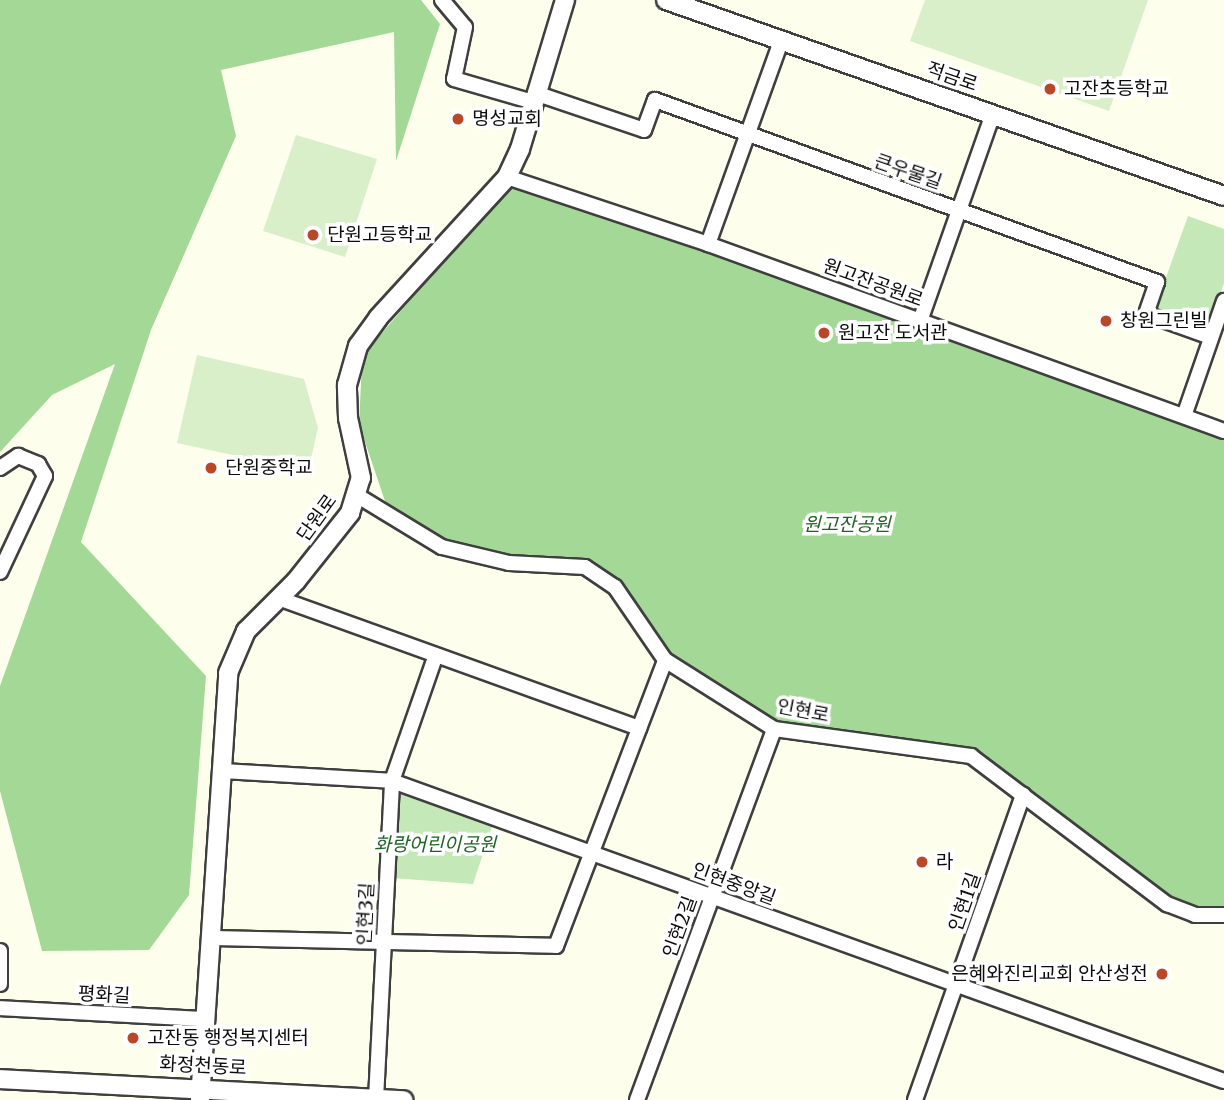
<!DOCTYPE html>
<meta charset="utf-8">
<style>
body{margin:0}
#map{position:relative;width:1224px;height:1100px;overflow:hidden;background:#fdffec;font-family:Merriweather,"Noto Sans KR",serif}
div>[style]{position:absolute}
.green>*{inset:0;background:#c4e8b7}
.forest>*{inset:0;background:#a3d897}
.pitch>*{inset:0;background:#d8efc9}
.roads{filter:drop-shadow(2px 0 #3f3f3f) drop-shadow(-2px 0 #3f3f3f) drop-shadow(0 2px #3f3f3f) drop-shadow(0 -2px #3f3f3f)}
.minor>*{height:14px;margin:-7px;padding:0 7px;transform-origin:7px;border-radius:7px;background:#fff}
.tertiary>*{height:18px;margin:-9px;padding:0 9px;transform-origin:9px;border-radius:9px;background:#fff}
.dots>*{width:19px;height:19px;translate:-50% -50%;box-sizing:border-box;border:4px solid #fff;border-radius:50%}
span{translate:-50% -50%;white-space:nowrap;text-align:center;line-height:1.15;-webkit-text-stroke:7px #fff;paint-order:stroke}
.street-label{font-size:19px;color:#0c0c0c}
.poi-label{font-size:19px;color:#0c0c0c}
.left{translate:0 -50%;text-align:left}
.right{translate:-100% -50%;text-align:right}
.park-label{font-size:19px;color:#1f6223;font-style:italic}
</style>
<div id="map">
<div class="green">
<i style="clip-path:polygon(1188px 216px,1224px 229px,1224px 283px,1208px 330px,1154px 311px)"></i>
<i style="clip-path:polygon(400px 794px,492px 826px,473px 884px,392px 878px)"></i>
</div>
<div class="forest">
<i style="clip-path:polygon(0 0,421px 0,440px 24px,396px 161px,394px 32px,221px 70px,236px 136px,151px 330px,81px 542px,206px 676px,189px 895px,149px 950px,42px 951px,0 791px,0 686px,115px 364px,52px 395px,0 452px)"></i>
<i style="clip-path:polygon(525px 181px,1224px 435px,1224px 913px,1173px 914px,972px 762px,786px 734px,665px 664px,617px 591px,584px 570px,502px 569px,464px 554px,388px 510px,359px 424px,362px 363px,369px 348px,500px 196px)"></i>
</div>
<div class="pitch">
<i style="clip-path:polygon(925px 0,1148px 0,1109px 111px,910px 41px)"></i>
<i style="clip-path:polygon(296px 135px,377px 159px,345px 257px,263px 231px)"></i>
<i style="clip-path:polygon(197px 355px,304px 379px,318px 428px,308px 471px,177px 443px)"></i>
</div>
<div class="roads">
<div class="minor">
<i style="left:442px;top:0;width:35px;rotate:50deg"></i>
<i style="left:465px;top:27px;width:53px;rotate:101.9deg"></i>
<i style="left:454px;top:79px;width:82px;rotate:16.2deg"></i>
<i style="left:535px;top:93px;width:115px;rotate:18.7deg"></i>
<i style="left:644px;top:130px;width:32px;rotate:-70deg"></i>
<i style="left:655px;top:100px;width:534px;rotate:19.93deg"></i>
<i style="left:1157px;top:282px;width:34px;rotate:109deg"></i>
<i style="left:1146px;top:314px;width:69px;rotate:19.5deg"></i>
<i style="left:507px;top:177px;width:212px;rotate:18.4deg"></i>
<i style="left:708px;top:244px;width:549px;rotate:19.92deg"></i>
<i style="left:708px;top:244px;width:218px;rotate:-70.2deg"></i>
<i style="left:920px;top:321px;width:219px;rotate:-70.6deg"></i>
<i style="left:1184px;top:416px;width:122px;rotate:-70.8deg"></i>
<i style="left:0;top:468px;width:22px;rotate:-34deg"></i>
<i style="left:18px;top:456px;width:22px;rotate:22deg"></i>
<i style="left:38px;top:464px;width:14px;rotate:60deg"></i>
<i style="left:45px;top:476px;width:106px;rotate:115.1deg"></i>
<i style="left:358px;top:496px;width:98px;rotate:31.3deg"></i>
<i style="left:442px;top:547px;width:69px;rotate:13.4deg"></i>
<i style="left:509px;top:563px;width:76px;rotate:3deg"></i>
<i style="left:585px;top:567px;width:36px;rotate:34deg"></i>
<i style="left:615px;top:587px;width:88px;rotate:55.6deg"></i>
<i style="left:665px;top:660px;width:129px;rotate:32.3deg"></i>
<i style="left:774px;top:729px;width:199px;rotate:7.8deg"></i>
<i style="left:971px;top:756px;width:246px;rotate:37.1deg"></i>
<i style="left:1167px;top:904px;width:30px;rotate:21deg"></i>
<i style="left:1195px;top:915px;width:29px"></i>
<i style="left:278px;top:598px;width:384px;rotate:19.8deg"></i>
<i style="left:221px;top:771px;width:171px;rotate:3.3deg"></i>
<i style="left:392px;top:781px;width:884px;rotate:19.83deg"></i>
<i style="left:210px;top:938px;width:346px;rotate:1.3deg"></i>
<i style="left:556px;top:946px;width:306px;rotate:-69.1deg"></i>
<i style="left:0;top:951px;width:33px;rotate:90deg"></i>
<i style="left:0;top:1008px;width:205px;rotate:3.1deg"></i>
<i style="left:376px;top:1099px;width:318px;rotate:-87.1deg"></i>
<i style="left:392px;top:781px;width:133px;rotate:-70.8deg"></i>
<i style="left:637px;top:1100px;width:395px;rotate:-69.7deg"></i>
<i style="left:915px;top:1100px;width:324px;rotate:-70.5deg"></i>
</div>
<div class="tertiary">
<i style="left:666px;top:0;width:591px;rotate:19.35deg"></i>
<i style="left:0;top:1079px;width:404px;rotate:3deg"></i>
<i style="left:200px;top:1100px;width:428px;rotate:-86.2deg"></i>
<i style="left:228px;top:673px;width:46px;rotate:-66.8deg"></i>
<i style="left:246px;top:631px;width:71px;rotate:-45deg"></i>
<i style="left:296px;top:581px;width:87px;rotate:-51.5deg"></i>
<i style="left:350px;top:513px;width:37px;rotate:-73deg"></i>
<i style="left:361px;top:478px;width:61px;rotate:-102.2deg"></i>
<i style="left:348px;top:418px;width:33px;rotate:-92deg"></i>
<i style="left:347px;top:385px;width:41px;rotate:-74.2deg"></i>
<i style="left:358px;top:346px;width:34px;rotate:-54deg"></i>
<i style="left:378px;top:318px;width:191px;rotate:-47.5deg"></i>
<i style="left:507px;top:177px;width:31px;rotate:-65deg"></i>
<i style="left:520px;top:149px;width:156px;rotate:-73.2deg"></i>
</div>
</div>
<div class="dots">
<i style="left:1050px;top:89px;background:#b94828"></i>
<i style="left:458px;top:119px;background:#b94828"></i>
<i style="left:313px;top:235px;background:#b94828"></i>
<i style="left:1106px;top:321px;background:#b94828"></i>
<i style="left:824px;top:333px;background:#b94828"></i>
<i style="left:211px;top:468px;background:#b94828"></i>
<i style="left:922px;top:862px;background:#b94828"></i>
<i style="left:1162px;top:974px;background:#b94828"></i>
<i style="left:133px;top:1038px;background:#b94828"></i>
</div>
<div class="street-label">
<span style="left:952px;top:77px;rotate:19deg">적금로</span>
<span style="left:908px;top:172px;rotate:19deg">큰우물길</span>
<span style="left:873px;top:283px;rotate:20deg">원고잔공원로</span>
<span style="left:317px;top:518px;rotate:-54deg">단원로</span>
<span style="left:803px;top:711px;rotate:11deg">인현로</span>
<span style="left:734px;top:884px;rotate:20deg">인현중앙길</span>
<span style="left:965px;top:902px;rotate:-71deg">인현1길</span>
<span style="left:366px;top:914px;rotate:-87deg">인현3길</span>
<span style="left:680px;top:927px;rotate:-70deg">인현2길</span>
<span style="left:104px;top:995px;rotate:3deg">평화길</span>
<span style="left:203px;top:1066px;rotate:3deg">화정천동로</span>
</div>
<div class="poi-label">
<span class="left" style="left:1064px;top:89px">고잔초등학교</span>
<span class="left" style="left:472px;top:119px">명성교회</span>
<span class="left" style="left:327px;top:235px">단원고등학교</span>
<span class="left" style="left:1120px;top:321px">창원그린빌</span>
<span class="left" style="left:838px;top:333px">원고잔 도서관</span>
<span class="left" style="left:225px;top:468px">단원중학교</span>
<span class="left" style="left:936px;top:862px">라</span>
<span class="right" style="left:1148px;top:974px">은혜와진리교회 안산성전</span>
<span class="left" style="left:147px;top:1038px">고잔동 행정복지센터</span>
</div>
<div class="park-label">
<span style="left:847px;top:525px">원고잔공원</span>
<span style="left:435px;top:845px">화랑어린이공원</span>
</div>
</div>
